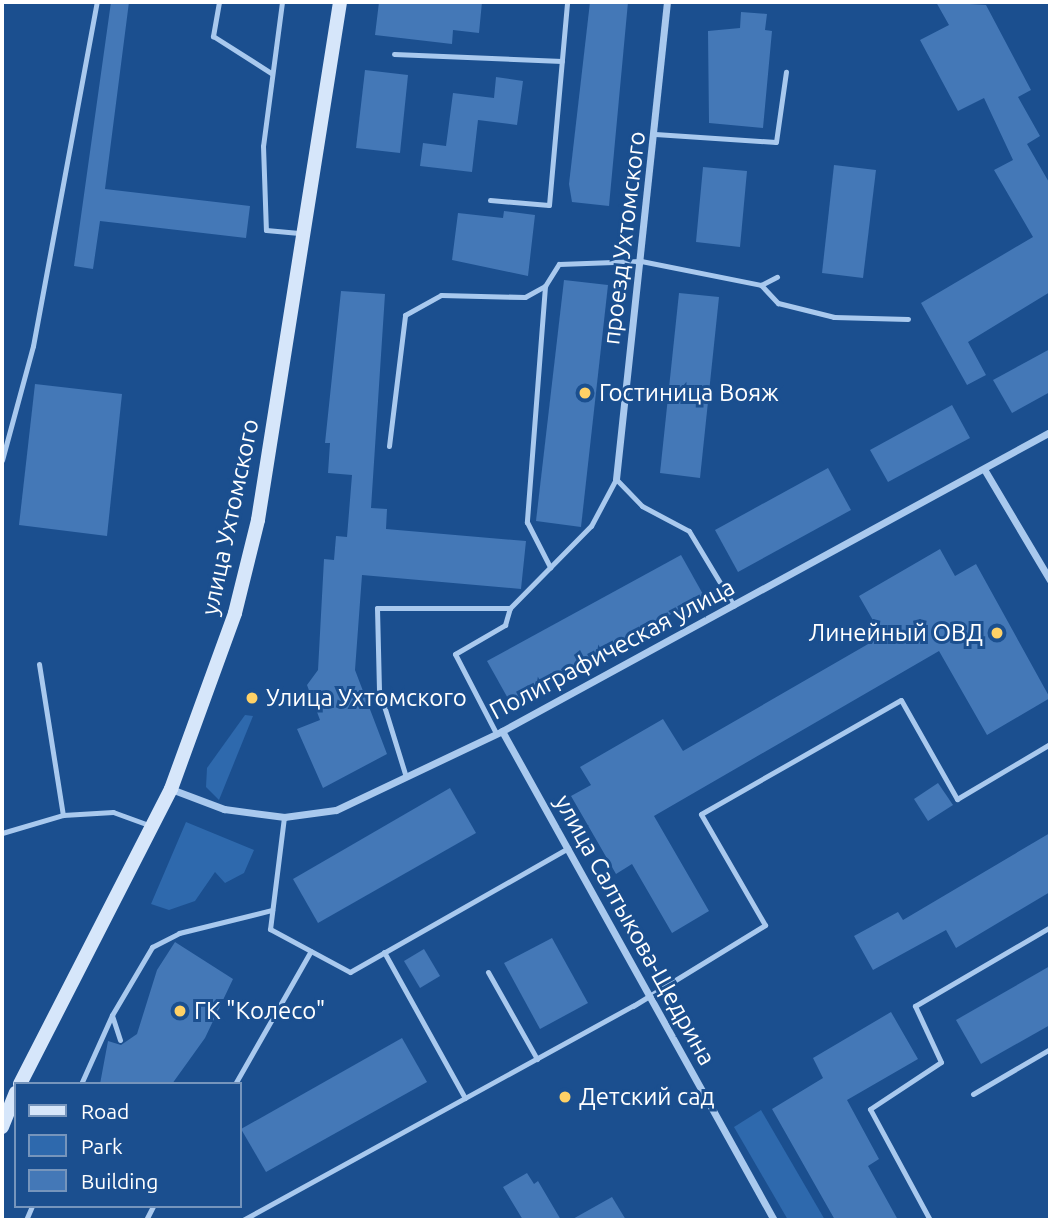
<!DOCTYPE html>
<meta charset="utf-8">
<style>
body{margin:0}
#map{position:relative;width:1052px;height:1222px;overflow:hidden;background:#1b4f8f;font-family:Ubuntu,sans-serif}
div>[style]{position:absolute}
.green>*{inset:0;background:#2e69ad}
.building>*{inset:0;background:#4478b7}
.lane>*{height:5px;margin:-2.5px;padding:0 2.5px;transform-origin:2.5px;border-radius:2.5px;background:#a9c9ee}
.street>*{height:7px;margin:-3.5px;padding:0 3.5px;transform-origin:3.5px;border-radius:3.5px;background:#a9c9ee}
.secondary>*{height:14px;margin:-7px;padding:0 7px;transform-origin:7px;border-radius:7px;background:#d6e6fa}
.dots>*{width:19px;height:19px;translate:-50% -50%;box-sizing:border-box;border:4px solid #1b4f8f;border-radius:50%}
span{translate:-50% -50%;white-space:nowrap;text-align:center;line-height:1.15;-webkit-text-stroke:6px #1b4f8f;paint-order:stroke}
.street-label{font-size:24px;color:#fff}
.poi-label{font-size:24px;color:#fff}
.left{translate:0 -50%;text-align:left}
.right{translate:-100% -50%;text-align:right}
.frame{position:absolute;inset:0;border:4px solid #fff;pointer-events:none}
.legend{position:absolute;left:14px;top:1082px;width:228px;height:126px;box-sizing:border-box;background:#1b4f8f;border:2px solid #7695bc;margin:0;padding:9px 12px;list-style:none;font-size:21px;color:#fff}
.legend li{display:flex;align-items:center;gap:14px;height:35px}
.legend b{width:35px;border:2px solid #7695bc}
</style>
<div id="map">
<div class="green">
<i style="clip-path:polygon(245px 715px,253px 716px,219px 800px,206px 787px,207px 768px)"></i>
<i style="clip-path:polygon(186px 822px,254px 850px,244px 873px,225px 883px,215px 872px,195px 901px,169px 910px,151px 904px)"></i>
<i style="clip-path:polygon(761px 1110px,825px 1220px,788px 1220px,734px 1127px)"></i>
</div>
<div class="building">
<i style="clip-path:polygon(111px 2px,129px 2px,105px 189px,250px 206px,246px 238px,100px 221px,93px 269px,74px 266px)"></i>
<i style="clip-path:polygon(379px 2px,482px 2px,479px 33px,453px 30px,452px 44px,375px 35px)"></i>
<i style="clip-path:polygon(590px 2px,628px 2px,609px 206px,572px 202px,569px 184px)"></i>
<i style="clip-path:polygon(936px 2px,986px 5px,1031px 90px,1018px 97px,1040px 136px,1027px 144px,1050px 184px,1050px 292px,968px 342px,986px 375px,967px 385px,921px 303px,1033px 237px,994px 170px,1013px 160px,984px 98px,958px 111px,920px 40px,949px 25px)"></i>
<i style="clip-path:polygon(741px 12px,767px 14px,765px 30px,772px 31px,763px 128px,709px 123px,708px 31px,740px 28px)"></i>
<i style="clip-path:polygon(365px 70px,408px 75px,400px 153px,356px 148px)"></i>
<i style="clip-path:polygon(496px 77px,523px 81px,517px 125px,478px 120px,472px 172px,420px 166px,423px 143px,446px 146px,453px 93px,494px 98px)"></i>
<i style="clip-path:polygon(834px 165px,876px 170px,863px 278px,822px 273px)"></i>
<i style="clip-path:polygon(703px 167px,747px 171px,740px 247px,696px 242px)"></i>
<i style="clip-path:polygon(504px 211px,535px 215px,528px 276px,452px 260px,458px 213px,503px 218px)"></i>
<i style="clip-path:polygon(564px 280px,608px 285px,581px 527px,536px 521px)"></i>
<i style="clip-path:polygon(341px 291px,385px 294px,371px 508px,387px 509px,386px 529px,526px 541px,521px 589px,362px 575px,355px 670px,387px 754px,323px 788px,297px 729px,320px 720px,307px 685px,318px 670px,324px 559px,334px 560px,336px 536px,347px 537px,352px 475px,328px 473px,330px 443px,325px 443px)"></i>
<i style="clip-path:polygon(679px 293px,719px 297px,700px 478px,660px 473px)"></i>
<i style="clip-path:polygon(1050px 349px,1050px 392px,1012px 413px,993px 380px)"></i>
<i style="clip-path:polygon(35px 384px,122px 394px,107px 536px,19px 525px)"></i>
<i style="clip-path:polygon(952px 405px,970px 438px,888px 482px,870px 450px)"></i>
<i style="clip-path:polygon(828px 468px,851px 510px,738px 572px,715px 530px)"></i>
<i style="clip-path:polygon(940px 549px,955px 576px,976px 564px,1050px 698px,987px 735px,939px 651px,654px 816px,709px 911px,672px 933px,632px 864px,616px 874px,571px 796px,591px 785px,580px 767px,663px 719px,683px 751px,882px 636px,859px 596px)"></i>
<i style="clip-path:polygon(681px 555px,704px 596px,510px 702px,487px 661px)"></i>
<i style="clip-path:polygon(938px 783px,953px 805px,928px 821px,914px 799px)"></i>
<i style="clip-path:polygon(450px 788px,476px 833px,318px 923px,293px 879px)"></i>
<i style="clip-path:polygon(1050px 833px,1050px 892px,956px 948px,946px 930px,873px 970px,854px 936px,898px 912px,903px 920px)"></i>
<i style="clip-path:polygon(552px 938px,588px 1003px,540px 1029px,504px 963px)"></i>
<i style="clip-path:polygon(175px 942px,233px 979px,205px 1038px,172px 1084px,100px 1084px,108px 1041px,121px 1045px,137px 1034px,157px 970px)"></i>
<i style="clip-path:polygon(424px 949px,440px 976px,420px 988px,404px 961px)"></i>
<i style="clip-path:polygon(1050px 966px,1050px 1025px,981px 1064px,956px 1020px)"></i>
<i style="clip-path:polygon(891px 1012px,918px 1059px,847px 1100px,879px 1159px,868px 1166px,898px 1220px,835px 1220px,772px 1109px,823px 1078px,813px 1058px)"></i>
<i style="clip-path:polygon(402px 1038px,427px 1082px,266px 1172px,241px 1129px)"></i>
<i style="clip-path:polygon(527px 1173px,534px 1184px,538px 1181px,561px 1220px,523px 1220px,503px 1187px)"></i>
<i style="clip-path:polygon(612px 1197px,626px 1220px,571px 1220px)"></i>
</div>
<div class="lane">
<i style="left:219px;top:2px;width:35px;rotate:100deg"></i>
<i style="left:213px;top:36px;width:69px;rotate:32.5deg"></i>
<i style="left:282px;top:2px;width:145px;rotate:97.5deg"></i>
<i style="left:263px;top:146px;width:84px;rotate:88deg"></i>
<i style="left:266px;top:230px;width:36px;rotate:5deg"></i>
<i style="left:394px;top:54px;width:168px;rotate:2.4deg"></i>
<i style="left:655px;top:134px;width:121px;rotate:3.8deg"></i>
<i style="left:776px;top:142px;width:71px;rotate:-81.9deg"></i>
<i style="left:490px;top:200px;width:59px;rotate:4.8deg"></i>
<i style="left:549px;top:205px;width:204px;rotate:-84.9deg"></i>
<i style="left:761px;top:285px;width:18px;rotate:-27deg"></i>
<i style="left:545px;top:286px;width:237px;rotate:94.4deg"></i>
<i style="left:527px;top:522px;width:51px;rotate:62.9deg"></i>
<i style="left:389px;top:446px;width:132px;rotate:-83deg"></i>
<i style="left:405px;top:315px;width:41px;rotate:-29.1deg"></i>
<i style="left:441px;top:295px;width:84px;rotate:1.4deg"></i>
<i style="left:525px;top:297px;width:23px;rotate:-29deg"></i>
<i style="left:545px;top:286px;width:26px;rotate:-58deg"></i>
<i style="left:559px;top:264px;width:82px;rotate:-2.1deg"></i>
<i style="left:641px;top:261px;width:122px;rotate:11.3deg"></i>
<i style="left:761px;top:285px;width:25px;rotate:47deg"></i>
<i style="left:778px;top:303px;width:58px;rotate:14deg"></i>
<i style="left:834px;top:317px;width:74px;rotate:1.5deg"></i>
<i style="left:2px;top:460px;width:118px;rotate:-74.8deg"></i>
<i style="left:33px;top:346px;width:350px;rotate:-79.5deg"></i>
<i style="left:39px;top:664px;width:153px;rotate:81deg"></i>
<i style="left:63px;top:815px;width:50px;rotate:-3.4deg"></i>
<i style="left:113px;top:812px;width:38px;rotate:20deg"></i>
<i style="left:496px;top:733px;width:89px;rotate:-117.4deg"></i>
<i style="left:455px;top:654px;width:58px;rotate:-30.1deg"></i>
<i style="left:505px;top:625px;width:18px;rotate:-74deg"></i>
<i style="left:510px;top:608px;width:115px;rotate:-45.4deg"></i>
<i style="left:591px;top:526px;width:53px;rotate:-62deg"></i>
<i style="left:616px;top:479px;width:37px;rotate:46deg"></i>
<i style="left:642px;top:506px;width:53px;rotate:28deg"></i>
<i style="left:689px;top:531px;width:87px;rotate:59deg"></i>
<i style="left:406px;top:777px;width:91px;rotate:-107.2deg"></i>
<i style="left:379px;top:690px;width:82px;rotate:-91.4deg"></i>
<i style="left:377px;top:608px;width:133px"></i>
<i style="left:284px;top:817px;width:113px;rotate:97.1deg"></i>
<i style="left:270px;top:929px;width:91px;rotate:28.3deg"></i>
<i style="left:350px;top:972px;width:251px;rotate:-29.6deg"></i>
<i style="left:2px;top:833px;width:64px;rotate:-16.4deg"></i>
<i style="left:384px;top:952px;width:167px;rotate:61deg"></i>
<i style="left:488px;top:972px;width:100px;rotate:60.6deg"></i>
<i style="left:120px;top:1040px;width:26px;rotate:-108deg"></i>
<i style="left:112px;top:1015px;width:79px;rotate:-59.5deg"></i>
<i style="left:152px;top:947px;width:30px;rotate:-27deg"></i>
<i style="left:179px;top:933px;width:96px;rotate:-13.9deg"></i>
<i style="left:81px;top:1084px;width:76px;rotate:-65.8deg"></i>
<i style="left:235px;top:1084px;width:153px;rotate:-60.3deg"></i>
<i style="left:973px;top:1094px;width:89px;rotate:-30.3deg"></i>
<i style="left:26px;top:1220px;width:15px;rotate:-67deg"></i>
<i style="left:146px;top:1220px;width:16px;rotate:-63deg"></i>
<i style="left:243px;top:1220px;width:445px;rotate:-28.8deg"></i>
<i style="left:633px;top:1006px;width:155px;rotate:-31.5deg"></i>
<i style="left:765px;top:925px;width:128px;rotate:-120deg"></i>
<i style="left:701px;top:814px;width:230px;rotate:-29.7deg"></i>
<i style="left:901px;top:700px;width:114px;rotate:60.5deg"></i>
<i style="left:957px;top:799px;width:108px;rotate:-30.6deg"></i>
<i style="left:930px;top:1220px;width:126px;rotate:-118.4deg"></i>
<i style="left:870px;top:1109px;width:85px;rotate:-33.5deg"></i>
<i style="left:941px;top:1062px;width:62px;rotate:-114.9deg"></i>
<i style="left:915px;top:1006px;width:156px;rotate:-30.3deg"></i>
</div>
<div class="street">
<i style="left:984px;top:469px;width:129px;rotate:59.3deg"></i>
<i style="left:616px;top:479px;width:480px;rotate:-83.9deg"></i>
<i style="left:502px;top:731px;width:560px;rotate:60.92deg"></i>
<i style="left:171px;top:789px;width:57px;rotate:20.7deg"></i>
<i style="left:224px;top:809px;width:61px;rotate:7.6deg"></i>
<i style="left:284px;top:817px;width:52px;rotate:-7.7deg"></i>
<i style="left:336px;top:810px;width:184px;rotate:-25.4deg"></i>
<i style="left:502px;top:731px;width:624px;rotate:-28.62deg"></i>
</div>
<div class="secondary">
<i style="left:20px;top:1084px;width:331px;rotate:-62.9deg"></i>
<i style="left:171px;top:789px;width:187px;rotate:-70deg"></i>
<i style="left:235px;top:613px;width:96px;rotate:-76.1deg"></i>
<i style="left:258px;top:520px;width:524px;rotate:-81deg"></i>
<i style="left:2px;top:1127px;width:37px;rotate:-68deg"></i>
</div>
<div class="dots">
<i style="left:585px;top:393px;background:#ffd166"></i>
<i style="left:997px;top:633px;background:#ffd166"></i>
<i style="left:252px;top:698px;background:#ffd166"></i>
<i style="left:180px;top:1011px;background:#ffd166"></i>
<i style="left:565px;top:1097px;background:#ffd166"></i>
</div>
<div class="street-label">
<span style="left:624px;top:238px;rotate:-83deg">проезд Ухтомского</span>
<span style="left:230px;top:517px;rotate:-78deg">улица Ухтомского</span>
<span style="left:612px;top:649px;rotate:-28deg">Полиграфическая улица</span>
<span style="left:635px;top:930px;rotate:61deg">улица Салтыкова-Щедрина</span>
</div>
<div class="poi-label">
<span class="left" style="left:599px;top:393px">Гостиница Вояж</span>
<span class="right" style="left:983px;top:633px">Линейный ОВД</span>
<span class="left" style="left:266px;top:698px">Улица Ухтомского</span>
<span class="left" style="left:194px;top:1011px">ГК "Колесо"</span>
<span class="left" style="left:579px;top:1097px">Детский сад</span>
</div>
<div class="frame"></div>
<ul class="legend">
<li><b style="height:9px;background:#d6e6fa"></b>Road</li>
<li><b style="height:19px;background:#2e69ad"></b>Park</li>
<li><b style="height:19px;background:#4478b7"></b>Building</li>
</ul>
</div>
